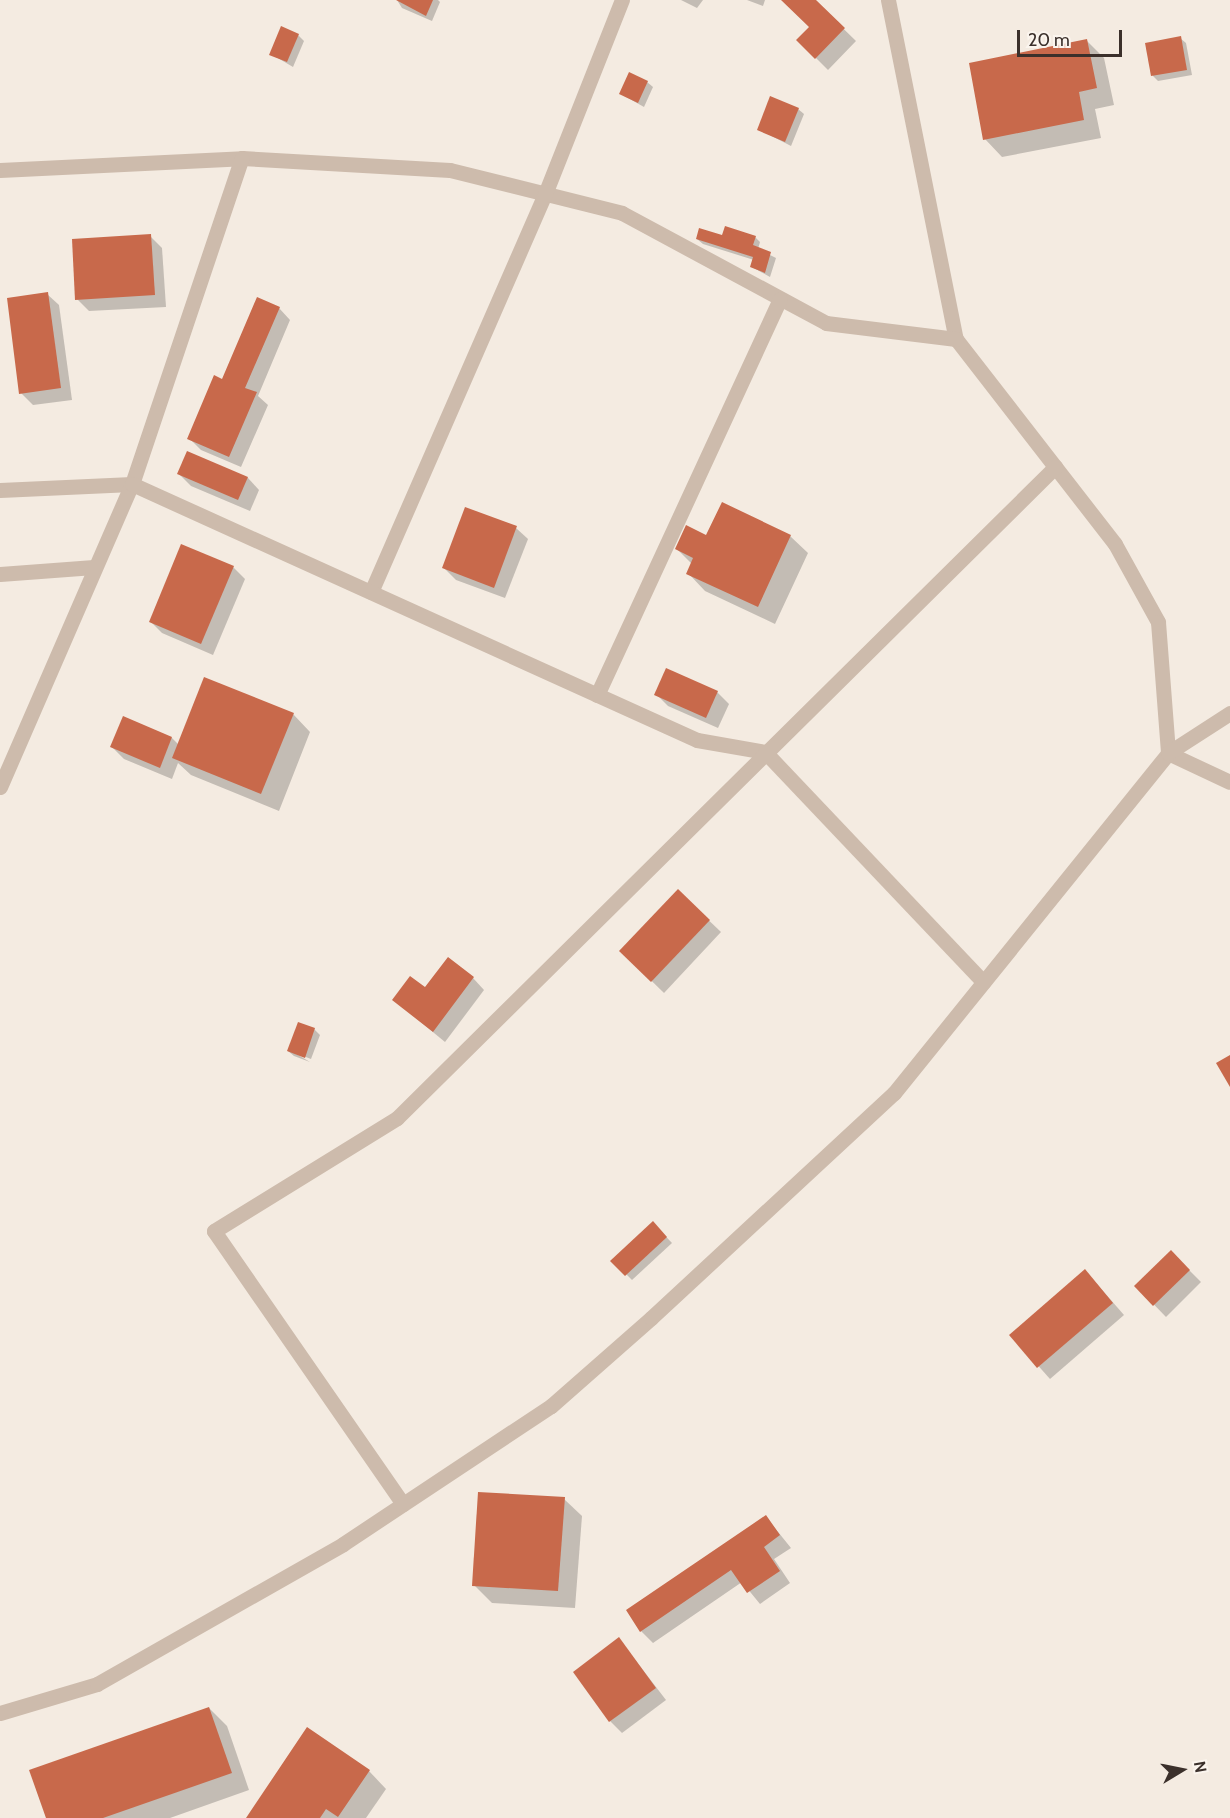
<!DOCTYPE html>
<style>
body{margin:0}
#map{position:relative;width:1230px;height:1818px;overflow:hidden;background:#f4ebe1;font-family:Cabin,sans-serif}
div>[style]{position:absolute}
.shadow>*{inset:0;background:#0003}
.building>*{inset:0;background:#c8694b}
.minor>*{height:15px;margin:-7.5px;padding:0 7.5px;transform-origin:7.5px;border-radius:7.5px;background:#cdbbac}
span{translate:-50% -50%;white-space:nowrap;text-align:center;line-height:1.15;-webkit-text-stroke:4.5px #fbf5ee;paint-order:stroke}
.north{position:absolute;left:1152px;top:1740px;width:60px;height:60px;-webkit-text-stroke:4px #fbf5ee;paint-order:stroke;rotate:80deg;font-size:16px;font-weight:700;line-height:24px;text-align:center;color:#3b302b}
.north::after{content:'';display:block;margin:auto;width:21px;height:27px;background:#3b302b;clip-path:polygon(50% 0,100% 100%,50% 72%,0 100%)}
.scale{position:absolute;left:1017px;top:30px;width:105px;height:27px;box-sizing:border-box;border:3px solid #3b302b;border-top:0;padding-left:8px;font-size:18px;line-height:21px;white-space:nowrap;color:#3b302b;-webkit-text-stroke:4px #fbf5ee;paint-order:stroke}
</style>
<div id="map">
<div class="shadow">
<i style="clip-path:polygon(397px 0,438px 0,440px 2px,432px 21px,402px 8px)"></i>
<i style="clip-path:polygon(681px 0,703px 0,697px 8px)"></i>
<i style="clip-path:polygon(747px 0,765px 0,763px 6px)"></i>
<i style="clip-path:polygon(784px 0,814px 0,856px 41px,828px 70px,798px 40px,811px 27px)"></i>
<i style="clip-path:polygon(298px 35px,304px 41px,293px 67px,271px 54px)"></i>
<i style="clip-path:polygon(1180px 38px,1186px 43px,1192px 75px,1158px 81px,1153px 76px,1147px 44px)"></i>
<i style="clip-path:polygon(1087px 41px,1104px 58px,1114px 105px,1095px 109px,1101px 138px,1002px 157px,985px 139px)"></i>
<i style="clip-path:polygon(647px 82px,653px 87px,644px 107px,621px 94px)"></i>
<i style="clip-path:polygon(798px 109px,804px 114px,791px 146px,758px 129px)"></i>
<i style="clip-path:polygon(150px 236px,162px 248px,166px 307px,89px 311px,77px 299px)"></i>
<i style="clip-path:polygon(723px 237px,755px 237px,760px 242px,758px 249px,776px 258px,770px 277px,752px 267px,754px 260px,703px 244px,697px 239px)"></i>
<i style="clip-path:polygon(47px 294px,59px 305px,72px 400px,33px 405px,21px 393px)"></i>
<i style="clip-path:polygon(279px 308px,290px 320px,258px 396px,268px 405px,241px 467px,201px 450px,189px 438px,223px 381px)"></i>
<i style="clip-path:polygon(188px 453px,248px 478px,259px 490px,250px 511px,191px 486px,179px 474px)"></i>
<i style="clip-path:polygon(516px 528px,528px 539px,505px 598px,456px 580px,444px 568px)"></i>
<i style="clip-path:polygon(790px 536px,808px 553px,775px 624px,705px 591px,688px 573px,692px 564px,677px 549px,707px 537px)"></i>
<i style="clip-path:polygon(233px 567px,245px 579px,213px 655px,162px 633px,150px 621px)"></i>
<i style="clip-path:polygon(717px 692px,729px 704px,718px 728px,668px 706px,656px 694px)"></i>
<i style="clip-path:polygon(293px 714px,310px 732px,279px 811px,191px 775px,178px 763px,172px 779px,124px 759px,112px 747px,172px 738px,179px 745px)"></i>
<i style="clip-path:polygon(678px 891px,721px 932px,664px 993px,621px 951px)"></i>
<i style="clip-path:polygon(473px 978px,484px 990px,445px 1042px,394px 1000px)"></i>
<i style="clip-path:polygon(314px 1029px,320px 1035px,311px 1059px,293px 1052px,310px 1062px,294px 1056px,288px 1051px)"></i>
<i style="clip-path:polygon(653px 1223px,672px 1243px,632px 1280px,613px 1261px)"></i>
<i style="clip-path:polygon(1171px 1252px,1201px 1282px,1166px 1317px,1136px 1286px)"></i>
<i style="clip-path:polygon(1096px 1283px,1124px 1315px,1050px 1379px,1011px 1335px)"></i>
<i style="clip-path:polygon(564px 1499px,582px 1516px,575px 1608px,492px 1603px,474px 1585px)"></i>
<i style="clip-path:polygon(766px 1517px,791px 1548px,774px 1559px,790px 1583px,760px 1604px,742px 1582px,653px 1643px,641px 1631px)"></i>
<i style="clip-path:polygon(619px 1639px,666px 1700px,622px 1733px,610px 1721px)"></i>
<i style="clip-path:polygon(209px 1708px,227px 1726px,249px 1790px,170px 1818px,48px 1818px)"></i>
<i style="clip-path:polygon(369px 1771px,386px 1789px,366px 1818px,248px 1818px)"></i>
</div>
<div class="building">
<i style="clip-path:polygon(396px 0,433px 0,426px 16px)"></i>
<i style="clip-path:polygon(781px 0,816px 0,845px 28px,815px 59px,796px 40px,809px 27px)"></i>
<i style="clip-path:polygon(281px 26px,299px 34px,287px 62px,269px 55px)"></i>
<i style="clip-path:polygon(1181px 36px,1187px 70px,1151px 76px,1145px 43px)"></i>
<i style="clip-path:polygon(1087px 39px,1097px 88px,1079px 92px,1084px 120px,983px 140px,969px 63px)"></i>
<i style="clip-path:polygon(629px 72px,648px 81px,638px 103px,619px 94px)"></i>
<i style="clip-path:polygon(770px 96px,799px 108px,785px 142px,757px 130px)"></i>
<i style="clip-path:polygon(725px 226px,756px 236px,753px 245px,771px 252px,765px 273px,750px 267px,753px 257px,696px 239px,699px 228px,722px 235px)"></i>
<i style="clip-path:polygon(151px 234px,155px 295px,75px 300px,72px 239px)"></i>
<i style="clip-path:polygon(48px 292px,61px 388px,19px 394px,7px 298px)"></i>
<i style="clip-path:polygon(257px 297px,280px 307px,245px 388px,257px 392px,229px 457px,187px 439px,214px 375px,222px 379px)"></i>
<i style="clip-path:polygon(187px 451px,248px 477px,238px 500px,177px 474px)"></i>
<i style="clip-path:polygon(722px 502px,791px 535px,758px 607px,686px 574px,693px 558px,675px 549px,686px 525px,706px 535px)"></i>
<i style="clip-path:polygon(465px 507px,517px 526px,494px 588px,442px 568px)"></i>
<i style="clip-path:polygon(181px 544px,234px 566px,201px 644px,149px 622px)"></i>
<i style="clip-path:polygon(666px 668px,718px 691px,706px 718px,654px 695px)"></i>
<i style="clip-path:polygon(204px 677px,294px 713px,261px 794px,172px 758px)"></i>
<i style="clip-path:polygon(123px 716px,172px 737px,160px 768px,110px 747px)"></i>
<i style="clip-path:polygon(678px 889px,710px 920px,651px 982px,619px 951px)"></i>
<i style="clip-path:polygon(448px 957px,474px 977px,433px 1032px,392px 1000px,410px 976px,425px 987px)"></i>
<i style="clip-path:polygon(298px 1022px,315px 1028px,305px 1058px,287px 1051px)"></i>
<i style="clip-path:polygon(1230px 1055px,1230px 1087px,1216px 1063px)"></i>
<i style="clip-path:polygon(653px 1221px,667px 1237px,625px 1276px,610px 1261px)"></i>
<i style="clip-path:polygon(1171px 1250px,1190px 1270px,1153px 1306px,1134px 1286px)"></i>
<i style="clip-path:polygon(1085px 1269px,1113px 1303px,1037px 1368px,1009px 1335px)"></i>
<i style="clip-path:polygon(478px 1492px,565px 1497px,558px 1591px,472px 1586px)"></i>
<i style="clip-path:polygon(766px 1515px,780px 1535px,764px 1547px,780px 1571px,747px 1593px,731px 1570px,640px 1632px,626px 1610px)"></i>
<i style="clip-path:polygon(619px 1637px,656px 1688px,609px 1722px,573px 1672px)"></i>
<i style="clip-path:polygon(209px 1707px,232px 1773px,103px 1818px,46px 1818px,29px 1770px)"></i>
<i style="clip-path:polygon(307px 1727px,370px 1770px,338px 1817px,326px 1809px,320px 1818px,246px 1818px)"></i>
</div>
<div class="minor">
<i style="left:888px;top:0;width:346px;rotate:78.7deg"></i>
<i style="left:956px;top:339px;width:259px;rotate:52.2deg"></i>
<i style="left:1115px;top:544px;width:89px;rotate:61.1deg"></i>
<i style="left:1158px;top:622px;width:131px;rotate:85.6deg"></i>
<i style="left:1168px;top:753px;width:68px;rotate:25.1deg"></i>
<i style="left:0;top:170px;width:242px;rotate:-2.8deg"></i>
<i style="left:242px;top:158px;width:208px;rotate:3.3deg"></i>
<i style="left:450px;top:170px;width:177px;rotate:14deg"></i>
<i style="left:622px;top:213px;width:232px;rotate:28.3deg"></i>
<i style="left:826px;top:323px;width:131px;rotate:7deg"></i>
<i style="left:0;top:490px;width:132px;rotate:-2.6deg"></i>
<i style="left:132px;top:484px;width:344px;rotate:-71.4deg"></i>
<i style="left:0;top:574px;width:94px;rotate:-4.3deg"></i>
<i style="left:371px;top:592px;width:434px;rotate:-66.4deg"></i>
<i style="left:545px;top:194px;width:209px;rotate:-68.4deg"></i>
<i style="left:597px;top:695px;width:436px;rotate:-65.2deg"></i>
<i style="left:0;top:787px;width:331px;rotate:-66.5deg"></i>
<i style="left:132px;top:484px;width:620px;rotate:24.38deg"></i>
<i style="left:697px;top:740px;width:69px;rotate:10deg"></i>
<i style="left:765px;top:752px;width:317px;rotate:46.5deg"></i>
<i style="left:403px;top:1504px;width:332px;rotate:-124.7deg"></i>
<i style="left:214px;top:1231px;width:215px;rotate:-31.7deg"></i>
<i style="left:397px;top:1118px;width:926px;rotate:-44.69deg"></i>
<i style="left:0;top:1713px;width:101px;rotate:-16.6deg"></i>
<i style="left:97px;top:1684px;width:283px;rotate:-29.6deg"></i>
<i style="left:343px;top:1544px;width:250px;rotate:-33.6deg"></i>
<i style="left:551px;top:1406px;width:133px;rotate:-41.3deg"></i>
<i style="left:651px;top:1318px;width:331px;rotate:-42.8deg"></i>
<i style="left:894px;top:1093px;width:437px;rotate:-51.1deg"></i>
<i style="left:1168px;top:753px;width:74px;rotate:-32.8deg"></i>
</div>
<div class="north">N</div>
<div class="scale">20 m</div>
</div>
